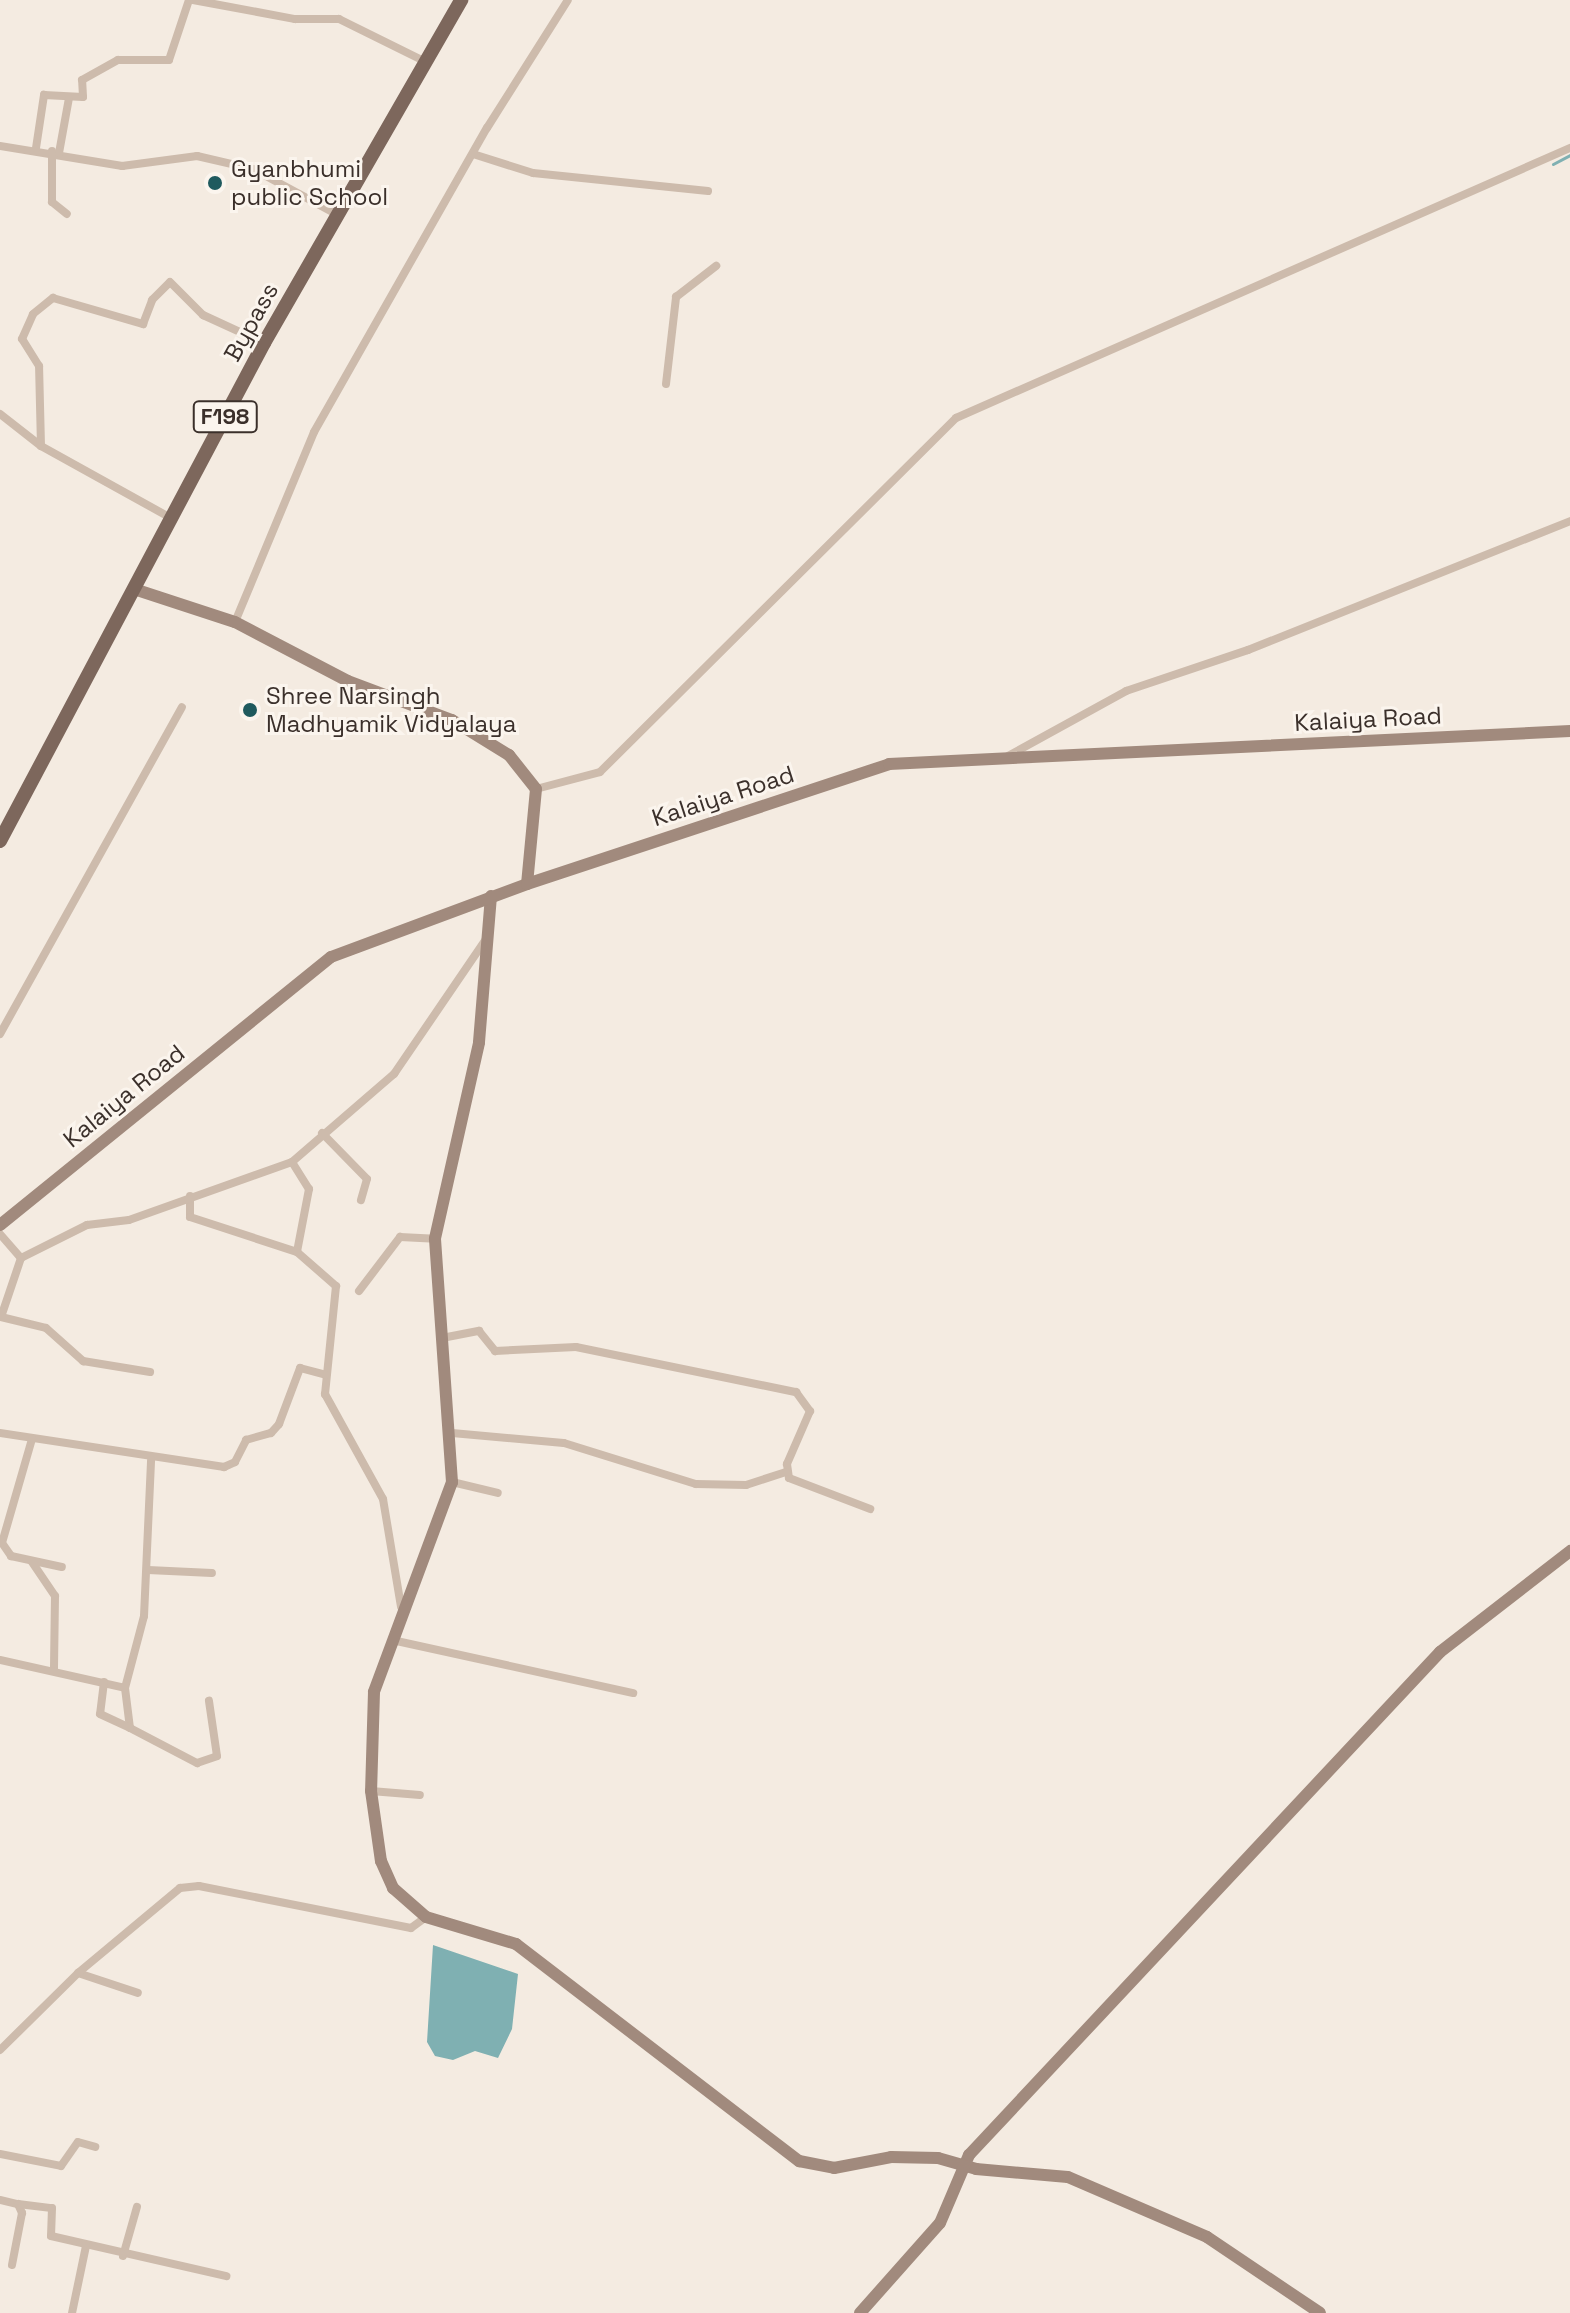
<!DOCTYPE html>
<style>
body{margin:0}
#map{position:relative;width:1570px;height:2313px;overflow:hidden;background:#f4ebe1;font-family:"Space Grotesk",sans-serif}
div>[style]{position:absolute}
.water>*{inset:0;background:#7fb0b2}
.stream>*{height:3px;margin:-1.5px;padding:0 1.5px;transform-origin:1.5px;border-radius:1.5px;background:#7fb0b2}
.street>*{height:8px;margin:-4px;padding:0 4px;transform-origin:4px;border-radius:4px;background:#cdbbac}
.secondary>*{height:12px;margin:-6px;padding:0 6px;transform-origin:6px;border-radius:6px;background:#a18a7d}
.primary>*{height:14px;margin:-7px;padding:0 7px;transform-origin:7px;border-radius:7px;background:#7d675c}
.dots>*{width:22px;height:22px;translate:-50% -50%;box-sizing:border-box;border:4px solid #fbf5ee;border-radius:50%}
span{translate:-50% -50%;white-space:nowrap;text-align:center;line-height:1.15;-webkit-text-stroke:6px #fbf5ee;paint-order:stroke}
.shield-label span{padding:2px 6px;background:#fbf5ee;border:2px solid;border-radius:6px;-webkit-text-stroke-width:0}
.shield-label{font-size:22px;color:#3b302b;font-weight:700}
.poi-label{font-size:24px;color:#3b302b}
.left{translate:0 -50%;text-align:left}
.street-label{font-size:24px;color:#3b302b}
</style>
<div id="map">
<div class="water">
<i style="clip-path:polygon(433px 1945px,518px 1974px,512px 2029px,498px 2058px,475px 2051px,453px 2060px,435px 2056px,427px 2042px)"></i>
</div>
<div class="stream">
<i style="left:1553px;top:164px;width:19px;rotate:-28deg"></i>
</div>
<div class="street">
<i style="left:193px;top:0;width:104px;rotate:10.6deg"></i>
<i style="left:295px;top:19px;width:44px"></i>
<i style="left:339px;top:19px;width:97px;rotate:26.3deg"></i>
<i style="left:0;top:146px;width:124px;rotate:9.3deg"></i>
<i style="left:122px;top:166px;width:76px;rotate:-7.6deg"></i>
<i style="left:197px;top:156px;width:57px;rotate:13.1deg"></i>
<i style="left:253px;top:169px;width:97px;rotate:28.4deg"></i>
<i style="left:36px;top:148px;width:54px;rotate:-81.4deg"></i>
<i style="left:44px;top:95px;width:39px;rotate:3deg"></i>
<i style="left:83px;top:97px;width:17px;rotate:-93deg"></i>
<i style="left:82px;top:80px;width:41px;rotate:-29.1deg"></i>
<i style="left:118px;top:60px;width:51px"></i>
<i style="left:169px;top:60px;width:63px;rotate:-71.6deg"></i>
<i style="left:52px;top:151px;width:51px;rotate:90deg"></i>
<i style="left:52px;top:202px;width:19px;rotate:39deg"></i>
<i style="left:59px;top:153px;width:56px;rotate:-79.7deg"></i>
<i style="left:473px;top:154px;width:63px;rotate:17.6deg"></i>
<i style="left:533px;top:173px;width:176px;rotate:5.9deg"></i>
<i style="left:666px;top:384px;width:88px;rotate:-83.4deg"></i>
<i style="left:676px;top:297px;width:51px;rotate:-37.8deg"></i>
<i style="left:0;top:414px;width:52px;rotate:38deg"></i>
<i style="left:41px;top:446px;width:149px;rotate:29deg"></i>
<i style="left:41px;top:446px;width:80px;rotate:-91.4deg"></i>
<i style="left:39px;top:366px;width:32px;rotate:-122deg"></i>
<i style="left:22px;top:339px;width:27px;rotate:-66deg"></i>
<i style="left:33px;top:314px;width:26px;rotate:-39deg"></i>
<i style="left:53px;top:298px;width:94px;rotate:16.1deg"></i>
<i style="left:143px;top:324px;width:26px;rotate:-69deg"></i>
<i style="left:152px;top:300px;width:25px;rotate:-45deg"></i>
<i style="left:170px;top:282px;width:47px;rotate:45deg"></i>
<i style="left:203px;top:315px;width:67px;rotate:24.7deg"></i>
<i style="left:235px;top:622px;width:206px;rotate:-67.4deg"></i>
<i style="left:314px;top:432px;width:350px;rotate:-60.4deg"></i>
<i style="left:487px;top:128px;width:151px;rotate:-57.7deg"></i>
<i style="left:1008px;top:756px;width:135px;rotate:-28.8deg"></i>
<i style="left:1126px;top:691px;width:129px;rotate:-18.6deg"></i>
<i style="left:1248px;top:650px;width:347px;rotate:-21.8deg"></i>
<i style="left:536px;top:789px;width:66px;rotate:-14.9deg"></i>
<i style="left:600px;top:772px;width:502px;rotate:-44.84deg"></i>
<i style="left:956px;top:418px;width:671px;rotate:-23.74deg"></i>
<i style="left:0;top:1034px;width:374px;rotate:-60.9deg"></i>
<i style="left:322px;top:1133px;width:64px;rotate:45.6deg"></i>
<i style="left:367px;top:1179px;width:22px;rotate:106deg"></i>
<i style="left:292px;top:1162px;width:32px;rotate:58deg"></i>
<i style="left:309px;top:1189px;width:64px;rotate:100.8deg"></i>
<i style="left:190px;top:1196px;width:21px;rotate:90deg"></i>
<i style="left:190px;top:1217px;width:113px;rotate:18.1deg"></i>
<i style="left:297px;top:1252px;width:52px;rotate:41.1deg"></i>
<i style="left:336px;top:1286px;width:109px;rotate:95.8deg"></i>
<i style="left:325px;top:1394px;width:120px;rotate:61.1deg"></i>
<i style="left:383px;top:1499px;width:109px;rotate:80.5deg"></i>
<i style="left:0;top:1234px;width:32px;rotate:49deg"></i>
<i style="left:21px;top:1258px;width:74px;rotate:-26.6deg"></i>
<i style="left:87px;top:1225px;width:42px;rotate:-6.8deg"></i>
<i style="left:129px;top:1220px;width:173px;rotate:-19.6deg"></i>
<i style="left:292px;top:1162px;width:135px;rotate:-40.8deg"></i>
<i style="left:394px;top:1074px;width:167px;rotate:-55.7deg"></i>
<i style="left:21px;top:1258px;width:62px;rotate:108.7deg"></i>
<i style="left:1px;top:1317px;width:46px;rotate:13.7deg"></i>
<i style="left:46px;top:1328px;width:50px;rotate:41.7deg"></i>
<i style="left:83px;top:1361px;width:68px;rotate:9.3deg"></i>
<i style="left:359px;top:1291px;width:68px;rotate:-52.8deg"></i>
<i style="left:400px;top:1237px;width:35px;rotate:3deg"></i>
<i style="left:442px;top:1338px;width:38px;rotate:-11deg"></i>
<i style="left:479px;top:1331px;width:26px;rotate:51deg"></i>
<i style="left:495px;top:1351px;width:81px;rotate:-2.8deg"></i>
<i style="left:576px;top:1347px;width:225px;rotate:11.6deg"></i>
<i style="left:796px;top:1392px;width:24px;rotate:54deg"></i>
<i style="left:810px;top:1411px;width:58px;rotate:113.5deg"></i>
<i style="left:787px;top:1464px;width:14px;rotate:82deg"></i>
<i style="left:789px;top:1478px;width:87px;rotate:20.9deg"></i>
<i style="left:0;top:1433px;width:227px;rotate:8.6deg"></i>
<i style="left:224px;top:1467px;width:12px;rotate:-24deg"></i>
<i style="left:235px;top:1462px;width:25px;rotate:-63deg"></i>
<i style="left:246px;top:1440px;width:26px;rotate:-16deg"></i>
<i style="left:271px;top:1433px;width:12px;rotate:-48deg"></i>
<i style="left:279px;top:1424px;width:60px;rotate:-69.4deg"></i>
<i style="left:300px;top:1368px;width:27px;rotate:15deg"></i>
<i style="left:452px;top:1433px;width:112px;rotate:5.1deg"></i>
<i style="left:564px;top:1443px;width:138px;rotate:17.3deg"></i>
<i style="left:696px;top:1484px;width:50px;rotate:1.1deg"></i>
<i style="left:746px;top:1485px;width:42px;rotate:-18deg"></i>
<i style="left:32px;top:1439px;width:108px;rotate:106.1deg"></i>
<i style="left:2px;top:1543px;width:16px;rotate:55deg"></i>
<i style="left:11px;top:1556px;width:52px;rotate:12.2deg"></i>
<i style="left:452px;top:1482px;width:47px;rotate:13.4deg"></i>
<i style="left:32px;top:1562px;width:41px;rotate:55.9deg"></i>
<i style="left:55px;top:1596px;width:73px;rotate:90.8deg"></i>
<i style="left:148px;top:1570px;width:64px;rotate:2.7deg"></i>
<i style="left:392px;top:1640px;width:247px;rotate:12.4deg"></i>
<i style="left:0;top:1660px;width:128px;rotate:12.6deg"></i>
<i style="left:125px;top:1688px;width:40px;rotate:82.9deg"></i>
<i style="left:130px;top:1728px;width:76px;rotate:27.6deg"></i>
<i style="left:197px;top:1763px;width:21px;rotate:-19deg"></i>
<i style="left:217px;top:1756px;width:56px;rotate:-98.3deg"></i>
<i style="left:104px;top:1682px;width:32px;rotate:97deg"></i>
<i style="left:100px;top:1714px;width:33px;rotate:25deg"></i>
<i style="left:125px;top:1688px;width:74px;rotate:-75.2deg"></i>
<i style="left:144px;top:1616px;width:156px;rotate:-87.4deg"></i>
<i style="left:371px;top:1791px;width:49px;rotate:4.7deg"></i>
<i style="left:78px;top:1973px;width:63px;rotate:18.4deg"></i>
<i style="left:0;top:2050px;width:110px;rotate:-44.6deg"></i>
<i style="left:78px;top:1973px;width:133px;rotate:-39.8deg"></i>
<i style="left:180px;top:1888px;width:19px;rotate:-6deg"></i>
<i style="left:199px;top:1886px;width:216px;rotate:11.2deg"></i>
<i style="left:411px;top:1928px;width:19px;rotate:-36deg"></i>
<i style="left:0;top:2154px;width:62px;rotate:11.1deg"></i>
<i style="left:61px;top:2166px;width:29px;rotate:-55deg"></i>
<i style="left:78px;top:2142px;width:18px;rotate:16deg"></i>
<i style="left:0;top:2200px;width:18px;rotate:13deg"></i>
<i style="left:18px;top:2204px;width:10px;rotate:66deg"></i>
<i style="left:22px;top:2213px;width:53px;rotate:100.9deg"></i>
<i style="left:18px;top:2204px;width:34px;rotate:7deg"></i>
<i style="left:52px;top:2208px;width:28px;rotate:92deg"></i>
<i style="left:51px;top:2236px;width:180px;rotate:12.9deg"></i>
<i style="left:123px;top:2256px;width:51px;rotate:-74.1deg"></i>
<i style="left:72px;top:2313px;width:68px;rotate:-78.2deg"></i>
</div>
<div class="secondary">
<i style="left:134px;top:589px;width:106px;rotate:18.1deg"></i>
<i style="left:235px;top:622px;width:127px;rotate:27.6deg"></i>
<i style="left:348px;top:681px;width:111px;rotate:20.6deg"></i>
<i style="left:452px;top:720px;width:67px;rotate:31.6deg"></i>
<i style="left:509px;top:755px;width:43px;rotate:51.5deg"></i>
<i style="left:536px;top:789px;width:95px;rotate:95.4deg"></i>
<i style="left:491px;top:896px;width:147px;rotate:94.7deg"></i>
<i style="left:479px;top:1043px;width:201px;rotate:102.7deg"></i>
<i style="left:435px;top:1239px;width:244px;rotate:86deg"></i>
<i style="left:452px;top:1482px;width:224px;rotate:110.4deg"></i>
<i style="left:374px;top:1692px;width:99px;rotate:91.7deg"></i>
<i style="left:371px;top:1791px;width:71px;rotate:81.9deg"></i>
<i style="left:381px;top:1861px;width:30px;rotate:66deg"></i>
<i style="left:393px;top:1888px;width:44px;rotate:41.3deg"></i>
<i style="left:426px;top:1917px;width:94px;rotate:16.7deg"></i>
<i style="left:516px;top:1944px;width:357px;rotate:37.5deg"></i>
<i style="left:799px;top:2161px;width:36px;rotate:11deg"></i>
<i style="left:834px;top:2168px;width:58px;rotate:-10.9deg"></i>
<i style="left:891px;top:2157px;width:47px;rotate:1.2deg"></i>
<i style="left:938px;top:2158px;width:40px;rotate:16deg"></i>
<i style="left:976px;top:2169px;width:92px;rotate:5deg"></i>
<i style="left:1068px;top:2177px;width:151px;rotate:23.3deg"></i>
<i style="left:1207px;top:2237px;width:136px;rotate:33.9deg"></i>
<i style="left:0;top:1225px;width:426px;rotate:-39deg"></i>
<i style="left:331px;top:957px;width:209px;rotate:-20.4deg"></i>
<i style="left:527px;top:884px;width:381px;rotate:-18.3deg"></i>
<i style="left:889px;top:764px;width:682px;rotate:-2.77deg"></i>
<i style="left:860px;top:2313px;width:120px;rotate:-48.4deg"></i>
<i style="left:940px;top:2223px;width:74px;rotate:-66.9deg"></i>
<i style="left:969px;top:2155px;width:689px;rotate:-46.88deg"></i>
<i style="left:1440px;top:1652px;width:165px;rotate:-37.8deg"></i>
</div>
<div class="primary">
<i style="left:0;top:841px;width:564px;rotate:-62.07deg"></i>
<i style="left:264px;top:343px;width:396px;rotate:-60.1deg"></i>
</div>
<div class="dots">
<i style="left:215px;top:183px;background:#1f5a5e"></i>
<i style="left:250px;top:710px;background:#1f5a5e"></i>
</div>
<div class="shield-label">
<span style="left:225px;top:417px">F198</span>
</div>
<div class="poi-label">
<span class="left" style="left:231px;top:183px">Gyanbhumi<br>public School</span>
<span class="left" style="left:266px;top:710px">Shree Narsingh<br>Madhyamik Vidyalaya</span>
</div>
<div class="street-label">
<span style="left:251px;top:322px;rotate:-61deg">Bypass</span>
<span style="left:1368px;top:719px;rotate:-3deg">Kalaiya Road</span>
<span style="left:723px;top:796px;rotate:-18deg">Kalaiya Road</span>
<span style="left:124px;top:1096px;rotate:-39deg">Kalaiya Road</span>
</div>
</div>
